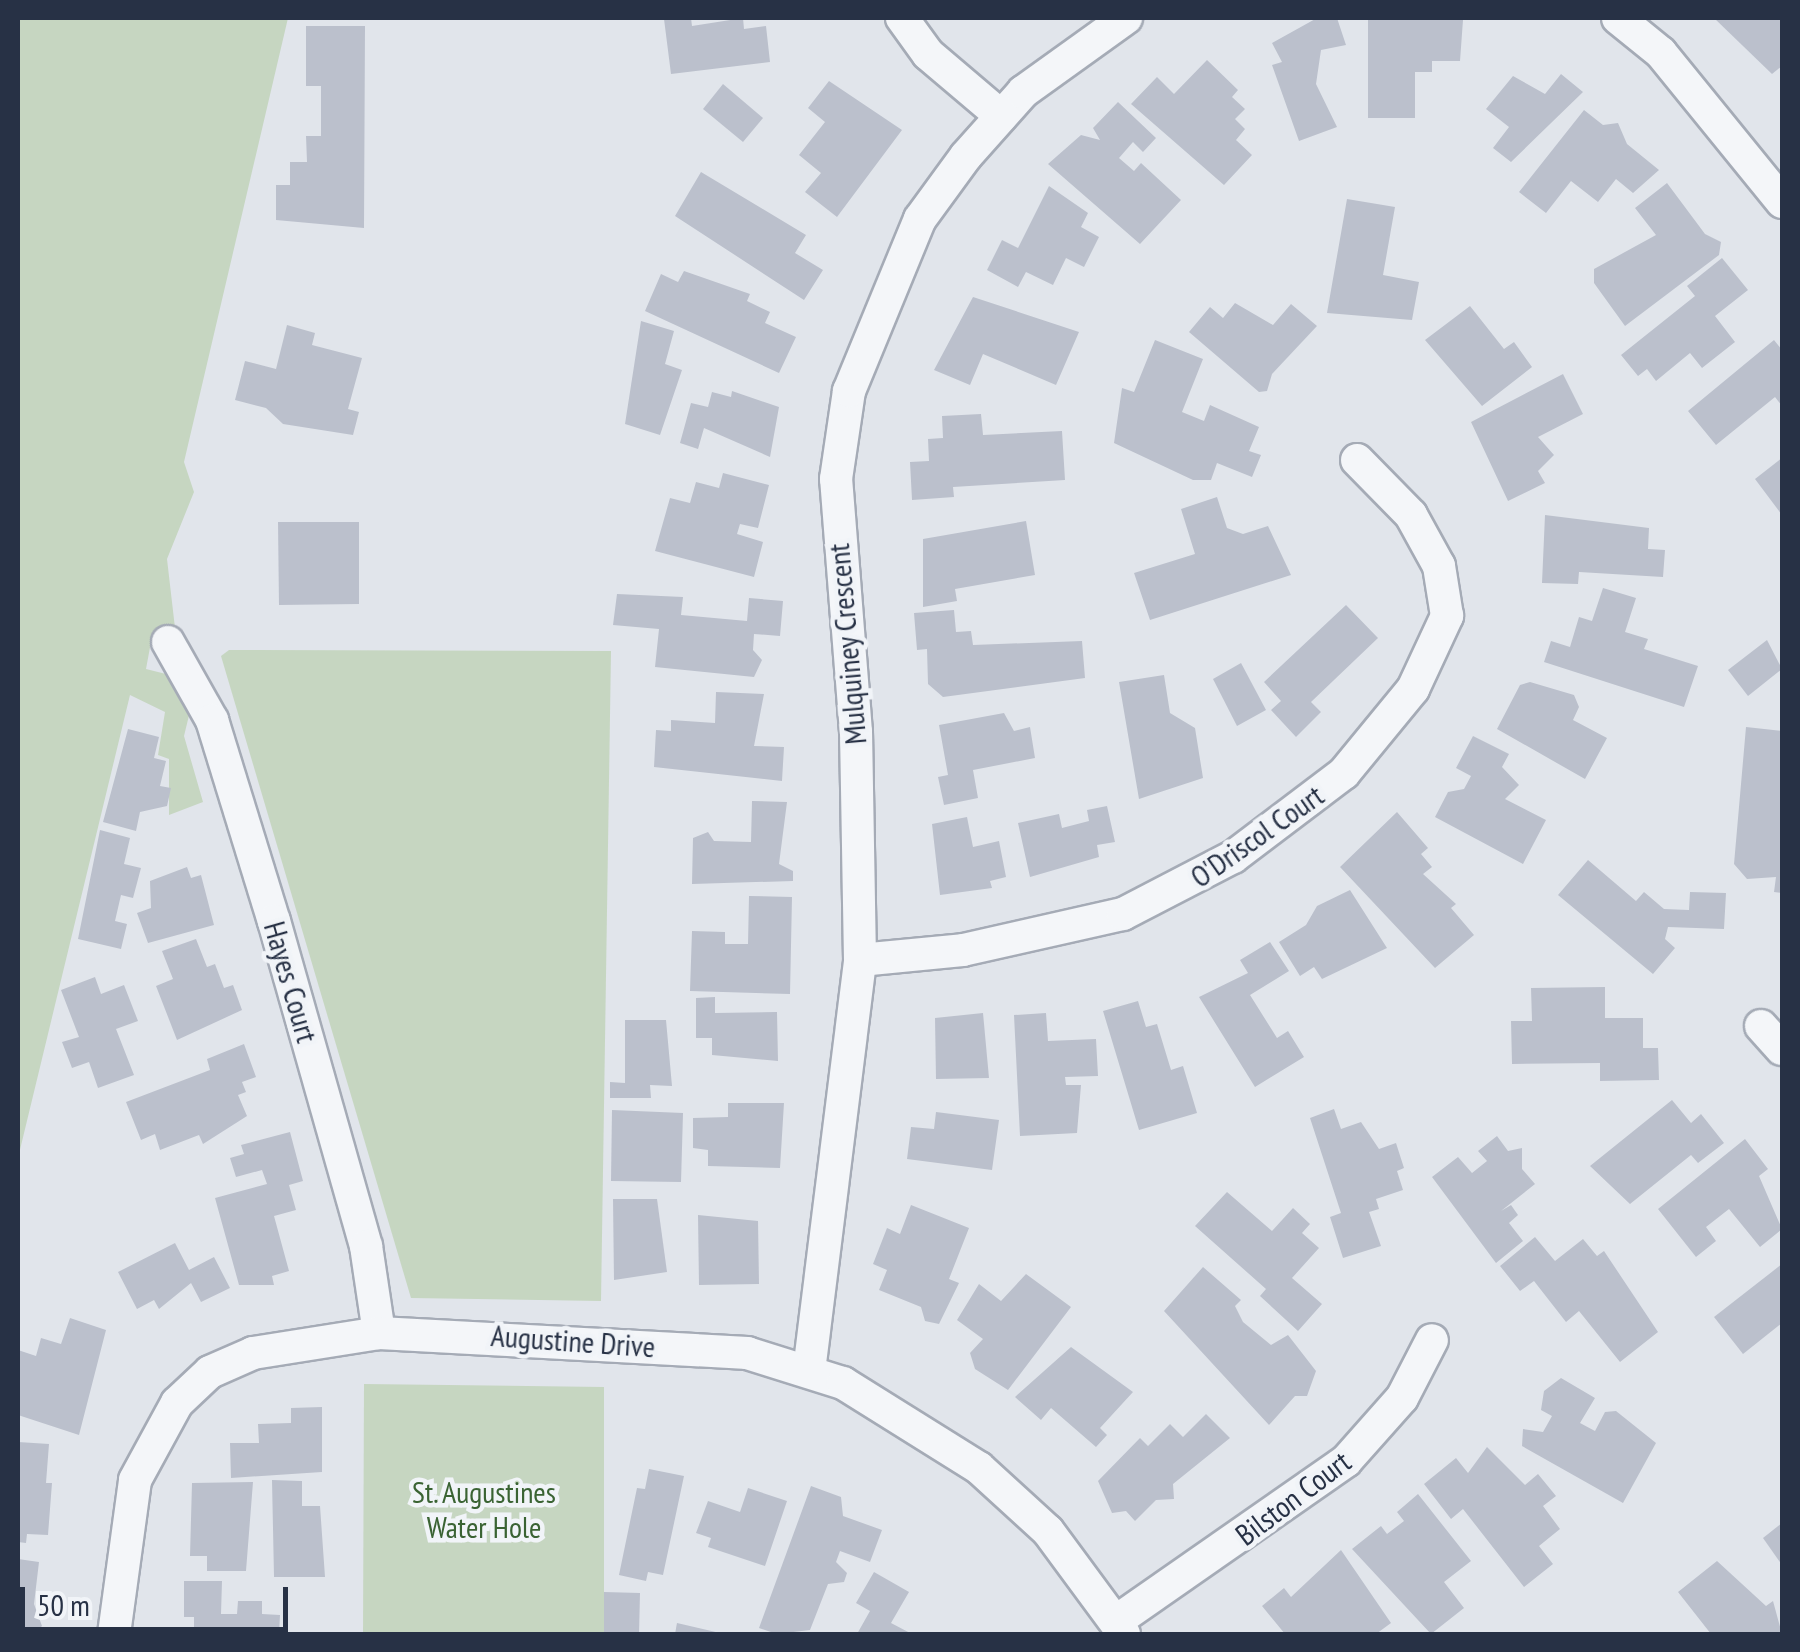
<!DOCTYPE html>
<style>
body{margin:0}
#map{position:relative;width:1800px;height:1652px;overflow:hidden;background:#e1e5eb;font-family:"PT Sans Narrow",sans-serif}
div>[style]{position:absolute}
.green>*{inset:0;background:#c6d6c1}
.building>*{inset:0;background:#bbc0cc}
.roads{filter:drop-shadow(2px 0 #a5abb6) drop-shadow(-2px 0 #a5abb6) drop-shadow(0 2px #a5abb6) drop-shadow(0 -2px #a5abb6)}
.street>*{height:32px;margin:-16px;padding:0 16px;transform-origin:16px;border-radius:16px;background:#f4f6f9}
span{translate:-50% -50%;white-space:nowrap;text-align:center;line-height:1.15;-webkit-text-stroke:9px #f1f4f8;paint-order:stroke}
.street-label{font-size:30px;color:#273145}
.park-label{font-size:30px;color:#3a6333}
.frame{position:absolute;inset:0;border:20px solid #273145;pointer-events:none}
.scale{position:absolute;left:20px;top:1587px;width:268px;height:45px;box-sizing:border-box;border:5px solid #273145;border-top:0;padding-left:12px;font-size:30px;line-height:35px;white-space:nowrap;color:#273145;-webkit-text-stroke:8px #f1f4f8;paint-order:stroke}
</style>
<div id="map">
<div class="green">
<i style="clip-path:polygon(18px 18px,288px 18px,184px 462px,194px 492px,167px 559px,175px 628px,151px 642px,146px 669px,170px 675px,193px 699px,184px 736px,203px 802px,169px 815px,169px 759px,158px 755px,165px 712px,130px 695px,18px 1158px)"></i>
<i style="clip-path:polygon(229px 650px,611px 651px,601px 1301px,411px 1298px,221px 656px)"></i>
<i style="clip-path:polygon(364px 1384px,604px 1387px,604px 1634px,363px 1634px)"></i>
</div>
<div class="building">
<i style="clip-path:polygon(691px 18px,692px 26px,743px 18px,744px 29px,766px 26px,770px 62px,671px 74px,664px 19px)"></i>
<i style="clip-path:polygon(1317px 18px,1337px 18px,1346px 45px,1321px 50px,1316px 84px,1337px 127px,1299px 141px,1272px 65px,1282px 62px,1272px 43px)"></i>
<i style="clip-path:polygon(1714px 18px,1782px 18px,1782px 66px,1772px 74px)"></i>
<i style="clip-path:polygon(1368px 20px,1463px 20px,1460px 61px,1432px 61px,1432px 72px,1415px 72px,1415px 118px,1368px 118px)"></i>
<i style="clip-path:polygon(306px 26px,365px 26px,364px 228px,276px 220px,276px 185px,290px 185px,290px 162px,307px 162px,306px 136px,321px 136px,321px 86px,306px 86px)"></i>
<i style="clip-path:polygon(1207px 60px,1238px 90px,1232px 97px,1245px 109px,1235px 119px,1245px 129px,1236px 140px,1252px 155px,1224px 185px,1131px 104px,1157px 77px,1174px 94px)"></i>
<i style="clip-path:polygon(1561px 74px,1583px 92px,1511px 162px,1493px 148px,1509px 127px,1486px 109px,1513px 76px,1545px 94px)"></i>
<i style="clip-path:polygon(829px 81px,902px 130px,837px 217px,805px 192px,821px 173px,799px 155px,825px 122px,808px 108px)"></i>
<i style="clip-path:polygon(723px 84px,763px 118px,743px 142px,703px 109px)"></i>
<i style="clip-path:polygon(1118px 102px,1156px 138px,1143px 152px,1133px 142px,1119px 158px,1134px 171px,1141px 163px,1181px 200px,1140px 244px,1048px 164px,1081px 135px,1100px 140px,1093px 128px)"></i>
<i style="clip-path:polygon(1584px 110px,1603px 125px,1618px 123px,1627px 144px,1659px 170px,1633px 193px,1616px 179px,1598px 202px,1571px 181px,1546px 213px,1519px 192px)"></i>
<i style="clip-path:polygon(701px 172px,806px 235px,795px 253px,823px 270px,804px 300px,675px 216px)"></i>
<i style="clip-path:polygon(1667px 183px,1705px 234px,1721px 242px,1719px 255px,1625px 326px,1594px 283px,1594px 269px,1656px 235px,1635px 208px)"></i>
<i style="clip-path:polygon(1049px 186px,1088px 213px,1081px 227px,1099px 237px,1084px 267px,1066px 258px,1053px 285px,1026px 272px,1018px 287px,987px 270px,1002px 240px,1018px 248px)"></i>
<i style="clip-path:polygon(1347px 199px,1395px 207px,1383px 275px,1419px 282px,1412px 320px,1327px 313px)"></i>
<i style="clip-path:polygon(1722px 258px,1748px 290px,1715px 316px,1735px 342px,1702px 368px,1690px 353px,1656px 381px,1647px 369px,1638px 376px,1621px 355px,1695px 296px,1687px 286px)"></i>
<i style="clip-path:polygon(684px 271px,750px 294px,747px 301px,770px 312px,765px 323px,796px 337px,779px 373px,645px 311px,661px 274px,678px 282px)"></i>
<i style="clip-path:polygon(973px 297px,1079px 332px,1056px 385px,983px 354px,970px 385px,934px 370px)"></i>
<i style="clip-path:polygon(1235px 303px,1273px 325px,1291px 304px,1317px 326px,1272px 374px,1267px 391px,1259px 392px,1189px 332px,1210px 307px,1223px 318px)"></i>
<i style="clip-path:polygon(1470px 306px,1504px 349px,1514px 342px,1532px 367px,1482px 406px,1425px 340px)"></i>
<i style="clip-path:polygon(641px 321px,674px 331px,665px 364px,682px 370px,660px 435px,625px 424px)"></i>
<i style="clip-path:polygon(287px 325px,315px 333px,312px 345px,362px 358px,348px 409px,359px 412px,353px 435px,283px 424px,266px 408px,235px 400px,245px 361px,276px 369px)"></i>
<i style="clip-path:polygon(1155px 340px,1203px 359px,1182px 412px,1204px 421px,1210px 405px,1259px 427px,1249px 451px,1261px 455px,1252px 477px,1217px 463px,1211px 480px,1193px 480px,1114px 443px,1122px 388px,1134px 392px)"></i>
<i style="clip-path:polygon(1774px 340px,1782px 350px,1782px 406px,1775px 397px,1716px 445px,1688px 411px)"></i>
<i style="clip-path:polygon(1563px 374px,1583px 414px,1538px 437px,1554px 455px,1538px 471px,1545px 483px,1508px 501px,1471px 422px)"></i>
<i style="clip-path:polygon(732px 391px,779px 407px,770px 457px,704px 428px,698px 449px,680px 443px,691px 403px,708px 407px,712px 392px,731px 397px)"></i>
<i style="clip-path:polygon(981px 414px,983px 435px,1062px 431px,1065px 480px,953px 487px,954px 497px,912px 500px,910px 462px,929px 461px,928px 439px,943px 438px,942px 416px)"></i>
<i style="clip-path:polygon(1782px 458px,1782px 515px,1755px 479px)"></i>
<i style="clip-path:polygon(723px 473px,769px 485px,758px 528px,740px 524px,737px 534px,763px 542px,754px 577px,655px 551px,670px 498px,690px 503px,696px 482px,719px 488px)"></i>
<i style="clip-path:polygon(1217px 497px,1227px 528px,1243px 534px,1268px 526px,1291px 575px,1150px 620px,1134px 573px,1195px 554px,1181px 509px)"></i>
<i style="clip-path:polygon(1545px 515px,1649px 528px,1648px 549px,1665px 550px,1663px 577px,1579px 572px,1578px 584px,1542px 583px)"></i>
<i style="clip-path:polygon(1026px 521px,1035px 575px,955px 589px,957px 601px,923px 607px,923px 539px)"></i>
<i style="clip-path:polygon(278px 522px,359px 522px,359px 604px,279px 605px)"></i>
<i style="clip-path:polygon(1603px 588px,1636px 598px,1625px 632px,1648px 639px,1644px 649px,1698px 666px,1684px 707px,1544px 662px,1551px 641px,1570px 647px,1579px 617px,1592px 621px)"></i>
<i style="clip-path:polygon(617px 594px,683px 597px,681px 615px,747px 621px,749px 598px,783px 601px,780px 636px,754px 634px,753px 650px,762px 660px,754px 677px,655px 667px,659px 629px,613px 625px)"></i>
<i style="clip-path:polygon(1346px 605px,1378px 638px,1311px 702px,1321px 712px,1296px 737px,1271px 710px,1281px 701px,1264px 682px)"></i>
<i style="clip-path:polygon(954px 610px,956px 632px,971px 631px,973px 645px,1082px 641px,1085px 678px,943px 697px,928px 684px,927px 649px,917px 650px,914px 613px)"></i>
<i style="clip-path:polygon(1767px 640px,1782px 669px,1748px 696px,1728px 670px)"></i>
<i style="clip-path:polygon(1241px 663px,1266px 710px,1237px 726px,1213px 679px)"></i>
<i style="clip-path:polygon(1164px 675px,1170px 713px,1195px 728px,1203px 778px,1139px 799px,1119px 682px)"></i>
<i style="clip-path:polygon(1530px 682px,1574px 695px,1579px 707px,1573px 720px,1607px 738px,1585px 779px,1497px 729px,1520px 685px)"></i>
<i style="clip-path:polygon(716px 692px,764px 694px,754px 746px,784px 747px,782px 781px,654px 767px,656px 730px,671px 731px,671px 720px,715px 723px)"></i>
<i style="clip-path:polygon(1004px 713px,1014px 731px,1030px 727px,1035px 758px,973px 770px,978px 798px,944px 805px,938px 777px,948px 775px,939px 725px)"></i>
<i style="clip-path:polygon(1746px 727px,1782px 731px,1782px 893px,1774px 892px,1776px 877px,1747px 879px,1734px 864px)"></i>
<i style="clip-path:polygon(128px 729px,159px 737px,154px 758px,166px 761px,160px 786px,171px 788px,167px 806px,140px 812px,136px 831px,103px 822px)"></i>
<i style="clip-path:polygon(1473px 736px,1509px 754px,1502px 767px,1519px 785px,1505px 799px,1546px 820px,1523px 864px,1435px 817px,1448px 792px,1464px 789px,1471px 776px,1456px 768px)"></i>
<i style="clip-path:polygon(752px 801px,787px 802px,779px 864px,793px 871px,793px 881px,692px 884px,693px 838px,708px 832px,714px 841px,751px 842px)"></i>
<i style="clip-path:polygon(1107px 806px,1115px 842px,1097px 845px,1099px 857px,1030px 877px,1018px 823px,1059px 814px,1062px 828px,1089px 821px,1087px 810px)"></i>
<i style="clip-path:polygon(1397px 812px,1428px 848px,1421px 854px,1432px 867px,1423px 874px,1456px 904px,1451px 908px,1474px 935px,1435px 968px,1340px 867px)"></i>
<i style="clip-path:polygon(967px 817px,973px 847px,999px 841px,1006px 877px,990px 881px,992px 888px,940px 895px,932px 824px)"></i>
<i style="clip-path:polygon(100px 830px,130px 838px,124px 864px,141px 868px,133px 898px,121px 895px,115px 921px,127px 924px,121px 949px,78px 939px)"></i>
<i style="clip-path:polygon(1588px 860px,1636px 901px,1644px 892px,1664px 909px,1689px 910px,1690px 892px,1726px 893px,1724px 929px,1668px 927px,1665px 939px,1675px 948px,1653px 974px,1558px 895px)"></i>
<i style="clip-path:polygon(187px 867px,191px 878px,201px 875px,214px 925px,148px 943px,137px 913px,151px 908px,150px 881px)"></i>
<i style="clip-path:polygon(1350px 890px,1387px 948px,1322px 979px,1314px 967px,1300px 976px,1279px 942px,1306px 925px,1317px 906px)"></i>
<i style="clip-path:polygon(749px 896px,792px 897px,790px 994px,690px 991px,692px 931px,725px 932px,725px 944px,748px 944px)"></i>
<i style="clip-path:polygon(196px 939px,207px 967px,215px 964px,224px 988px,233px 985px,242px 1010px,177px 1040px,156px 986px,173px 979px,162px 951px)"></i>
<i style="clip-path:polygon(1270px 942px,1289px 971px,1250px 995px,1277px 1038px,1288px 1031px,1304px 1057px,1255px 1087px,1199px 997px,1248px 973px,1240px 960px)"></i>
<i style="clip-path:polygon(95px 977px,101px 994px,124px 985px,138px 1021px,116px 1029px,134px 1075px,98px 1088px,89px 1062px,72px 1068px,62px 1042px,79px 1037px,61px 990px)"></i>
<i style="clip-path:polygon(1605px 987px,1605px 1018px,1643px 1018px,1643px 1048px,1658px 1048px,1659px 1080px,1600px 1081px,1600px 1063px,1512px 1064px,1511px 1021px,1532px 1021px,1531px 988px)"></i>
<i style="clip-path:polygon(715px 997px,715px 1013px,777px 1012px,778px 1061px,712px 1055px,712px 1038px,696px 1038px,696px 998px)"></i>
<i style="clip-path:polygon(1138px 1001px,1146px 1027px,1157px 1024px,1171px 1070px,1183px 1066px,1197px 1113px,1139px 1130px,1103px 1011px)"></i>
<i style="clip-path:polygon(983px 1013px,989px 1078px,936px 1079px,935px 1018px)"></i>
<i style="clip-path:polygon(1046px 1013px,1048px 1041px,1096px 1039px,1098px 1076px,1065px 1077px,1066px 1085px,1081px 1085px,1077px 1133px,1020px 1136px,1014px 1015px)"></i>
<i style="clip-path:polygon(625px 1020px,666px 1020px,672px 1086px,650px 1085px,651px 1098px,610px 1098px,610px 1082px,625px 1083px)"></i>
<i style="clip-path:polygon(244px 1044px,256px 1077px,242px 1082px,246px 1092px,238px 1095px,247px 1116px,203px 1144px,199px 1135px,160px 1150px,155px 1134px,141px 1140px,126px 1102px,210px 1070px,207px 1059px)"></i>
<i style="clip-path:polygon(1672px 1100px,1691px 1123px,1701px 1114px,1724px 1143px,1698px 1163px,1691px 1155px,1630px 1204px,1590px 1166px)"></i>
<i style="clip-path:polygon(728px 1103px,784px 1103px,780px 1168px,708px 1166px,708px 1150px,693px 1148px,693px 1118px,728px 1117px)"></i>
<i style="clip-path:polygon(1334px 1109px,1341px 1129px,1361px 1122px,1379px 1149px,1396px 1143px,1404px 1168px,1397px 1171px,1403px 1190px,1376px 1199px,1379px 1209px,1369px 1212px,1381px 1246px,1343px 1258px,1330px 1217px,1341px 1213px,1310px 1118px)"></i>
<i style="clip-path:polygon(612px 1110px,683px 1113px,681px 1182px,611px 1181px)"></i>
<i style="clip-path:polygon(936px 1112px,999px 1120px,992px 1170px,907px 1159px,911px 1127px,934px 1129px)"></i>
<i style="clip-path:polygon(290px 1132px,303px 1181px,289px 1185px,296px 1210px,274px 1216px,289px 1271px,272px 1276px,274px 1285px,239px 1285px,215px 1198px,267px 1184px,262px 1170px,236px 1177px,230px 1158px,244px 1154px,241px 1145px)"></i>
<i style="clip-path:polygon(1497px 1136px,1508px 1151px,1522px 1148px,1522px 1169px,1535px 1184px,1501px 1211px,1511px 1205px,1518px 1215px,1509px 1223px,1523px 1241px,1496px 1263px,1432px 1177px,1458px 1157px,1472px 1173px,1487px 1161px,1478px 1151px)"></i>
<i style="clip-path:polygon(1745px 1139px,1768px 1169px,1759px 1176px,1782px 1229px,1760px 1247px,1729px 1209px,1706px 1227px,1716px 1241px,1696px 1257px,1658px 1209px)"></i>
<i style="clip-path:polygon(1227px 1192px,1272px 1231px,1293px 1208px,1310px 1224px,1302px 1233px,1319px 1248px,1292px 1278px,1322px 1304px,1298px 1331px,1260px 1296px,1266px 1289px,1195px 1226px)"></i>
<i style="clip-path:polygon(613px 1199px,657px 1199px,667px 1272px,614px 1280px)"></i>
<i style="clip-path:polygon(911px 1205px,969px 1228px,949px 1279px,959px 1283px,939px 1324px,925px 1321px,921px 1307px,879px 1290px,887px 1270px,873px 1264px,887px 1228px,900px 1234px)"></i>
<i style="clip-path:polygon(698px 1215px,758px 1221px,759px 1284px,699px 1285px)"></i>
<i style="clip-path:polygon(1535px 1237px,1555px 1261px,1583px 1239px,1597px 1256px,1604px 1251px,1658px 1332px,1620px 1362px,1579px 1311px,1566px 1322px,1534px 1281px,1520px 1291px,1500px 1266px)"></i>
<i style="clip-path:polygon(175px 1243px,189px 1270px,214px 1257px,230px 1288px,201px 1302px,191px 1283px,159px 1309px,154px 1300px,137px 1309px,118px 1272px)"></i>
<i style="clip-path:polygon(1782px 1264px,1782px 1323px,1743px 1354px,1714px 1317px)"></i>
<i style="clip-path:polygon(1203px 1267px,1241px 1300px,1235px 1306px,1243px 1322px,1271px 1345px,1288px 1335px,1316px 1371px,1307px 1396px,1295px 1396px,1269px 1425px,1164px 1311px)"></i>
<i style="clip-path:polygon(1026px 1274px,1071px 1307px,1008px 1390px,975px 1369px,970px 1353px,983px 1339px,957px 1320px,979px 1284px,1001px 1301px)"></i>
<i style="clip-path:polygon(70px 1318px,106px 1330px,79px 1435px,18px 1415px,18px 1350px,36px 1356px,41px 1338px,61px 1344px)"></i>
<i style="clip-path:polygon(1071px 1347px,1133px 1392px,1100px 1428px,1107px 1435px,1096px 1447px,1051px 1408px,1041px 1420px,1015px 1397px)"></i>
<i style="clip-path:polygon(1561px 1378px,1595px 1398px,1580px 1423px,1595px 1431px,1605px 1412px,1616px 1411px,1656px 1443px,1623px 1503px,1522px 1446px,1523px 1429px,1543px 1432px,1552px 1416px,1541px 1410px,1544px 1391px)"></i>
<i style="clip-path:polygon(322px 1407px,322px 1472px,231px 1478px,230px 1443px,259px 1443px,258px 1424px,291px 1423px,291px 1408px)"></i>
<i style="clip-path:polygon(1206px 1414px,1230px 1438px,1173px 1484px,1174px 1499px,1156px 1500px,1135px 1521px,1126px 1511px,1112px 1513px,1098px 1481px,1140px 1438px,1148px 1446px,1170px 1424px,1183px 1437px)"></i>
<i style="clip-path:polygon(18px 1442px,49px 1444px,46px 1483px,52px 1483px,48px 1535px,27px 1534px,26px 1543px,18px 1542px)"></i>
<i style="clip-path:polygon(1487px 1447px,1525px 1485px,1538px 1474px,1556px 1496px,1543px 1506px,1560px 1529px,1539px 1546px,1553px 1564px,1524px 1587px,1463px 1509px,1451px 1519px,1424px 1484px,1456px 1458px,1468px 1473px)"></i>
<i style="clip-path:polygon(649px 1469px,684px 1476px,663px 1575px,648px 1572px,646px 1581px,619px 1575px,637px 1488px,645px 1489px)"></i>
<i style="clip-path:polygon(272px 1480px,302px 1481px,302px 1506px,320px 1506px,325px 1577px,274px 1577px)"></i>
<i style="clip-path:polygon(253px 1482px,246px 1571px,207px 1571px,207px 1556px,190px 1556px,192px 1483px)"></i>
<i style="clip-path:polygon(811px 1486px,841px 1497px,843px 1516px,882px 1530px,870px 1562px,840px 1551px,836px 1562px,847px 1573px,844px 1582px,828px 1584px,810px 1630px,777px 1634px,759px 1628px)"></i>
<i style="clip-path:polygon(748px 1488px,787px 1501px,765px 1566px,708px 1547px,711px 1538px,696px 1533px,708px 1501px,740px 1512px)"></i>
<i style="clip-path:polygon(1418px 1494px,1471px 1561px,1444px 1582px,1464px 1608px,1431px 1634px,1352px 1549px,1381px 1526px,1387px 1534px,1404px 1521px,1397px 1512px)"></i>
<i style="clip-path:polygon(1782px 1523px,1782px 1565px,1763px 1538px)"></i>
<i style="clip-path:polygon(1341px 1550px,1391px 1623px,1376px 1634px,1285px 1634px,1262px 1606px,1284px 1588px,1291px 1597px)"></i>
<i style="clip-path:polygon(18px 1559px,39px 1562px,34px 1604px,42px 1626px,33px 1634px,18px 1634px)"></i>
<i style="clip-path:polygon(1717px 1561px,1766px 1606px,1773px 1601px,1782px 1634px,1711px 1634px,1678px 1592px)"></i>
<i style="clip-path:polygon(874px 1572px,909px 1592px,891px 1623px,912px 1634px,857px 1634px,870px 1611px,856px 1603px)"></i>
<i style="clip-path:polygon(184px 1581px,222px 1581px,221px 1614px,237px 1614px,238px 1601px,262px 1601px,262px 1614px,280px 1615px,279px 1634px,194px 1634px,194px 1617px,184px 1617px)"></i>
<i style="clip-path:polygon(604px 1592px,640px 1593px,639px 1634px,604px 1634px)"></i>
<i style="clip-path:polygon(677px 1623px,720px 1633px,720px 1634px,675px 1634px)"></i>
</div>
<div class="roads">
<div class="street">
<i style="left:902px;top:18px;width:44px;rotate:54.2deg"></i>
<i style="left:928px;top:54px;width:96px;rotate:40.3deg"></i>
<i style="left:1618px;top:18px;width:55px;rotate:39.1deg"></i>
<i style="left:1661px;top:53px;width:192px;rotate:50.9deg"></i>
<i style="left:168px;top:642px;width:90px;rotate:60.6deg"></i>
<i style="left:212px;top:720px;width:210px;rotate:72.9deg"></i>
<i style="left:274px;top:921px;width:338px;rotate:74.2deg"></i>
<i style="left:366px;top:1246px;width:88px;rotate:81.5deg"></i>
<i style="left:860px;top:960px;width:103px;rotate:-5.5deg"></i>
<i style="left:963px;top:950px;width:164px;rotate:-12.7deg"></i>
<i style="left:1123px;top:914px;width:124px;rotate:-27.4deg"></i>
<i style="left:1233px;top:857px;width:139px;rotate:-37.1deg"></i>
<i style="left:1344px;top:773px;width:109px;rotate:-50.6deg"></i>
<i style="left:1413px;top:689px;width:81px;rotate:-65deg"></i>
<i style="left:1447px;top:616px;width:51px;rotate:-99.1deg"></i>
<i style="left:1439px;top:566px;width:58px;rotate:-118.8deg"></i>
<i style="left:1411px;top:515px;width:77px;rotate:-134.5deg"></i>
<i style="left:1761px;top:1026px;width:31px;rotate:48deg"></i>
<i style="left:809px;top:1371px;width:414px;rotate:-82.9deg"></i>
<i style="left:860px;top:960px;width:228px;rotate:-91deg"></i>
<i style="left:856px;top:732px;width:254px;rotate:-94.5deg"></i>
<i style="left:836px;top:479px;width:89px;rotate:-81.6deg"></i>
<i style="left:849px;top:391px;width:186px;rotate:-67.6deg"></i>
<i style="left:920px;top:219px;width:78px;rotate:-53.9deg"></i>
<i style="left:966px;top:156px;width:86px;rotate:-48.3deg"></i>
<i style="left:1023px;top:92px;width:127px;rotate:-35.7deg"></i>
<i style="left:1118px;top:1620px;width:278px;rotate:-34.9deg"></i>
<i style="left:1346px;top:1461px;width:84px;rotate:-48.4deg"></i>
<i style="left:1402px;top:1398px;width:65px;rotate:-62.7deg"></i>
<i style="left:114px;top:1634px;width:155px;rotate:-82.2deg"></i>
<i style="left:135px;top:1480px;width:88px;rotate:-61.4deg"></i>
<i style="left:177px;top:1403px;width:45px;rotate:-43.2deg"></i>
<i style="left:210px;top:1372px;width:47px;rotate:-23.8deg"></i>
<i style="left:253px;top:1353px;width:128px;rotate:-9deg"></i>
<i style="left:379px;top:1333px;width:369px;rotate:3.1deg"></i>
<i style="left:747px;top:1353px;width:101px;rotate:17.4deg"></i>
<i style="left:843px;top:1383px;width:160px;rotate:32deg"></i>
<i style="left:979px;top:1468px;width:93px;rotate:42.4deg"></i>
<i style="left:1048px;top:1531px;width:128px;rotate:53.6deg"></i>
</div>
</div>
<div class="street-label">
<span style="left:847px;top:644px;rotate:-95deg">Mulquiney Crescent</span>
<span style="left:1257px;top:836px;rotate:-35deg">O'Driscol Court</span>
<span style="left:291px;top:982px;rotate:74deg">Hayes Court</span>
<span style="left:573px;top:1341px;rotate:4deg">Augustine Drive</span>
<span style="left:1293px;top:1498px;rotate:-37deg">Bilston Court</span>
</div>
<div class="park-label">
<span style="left:484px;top:1509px">St. Augustines<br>Water Hole</span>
</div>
<div class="frame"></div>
<div class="scale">50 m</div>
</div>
